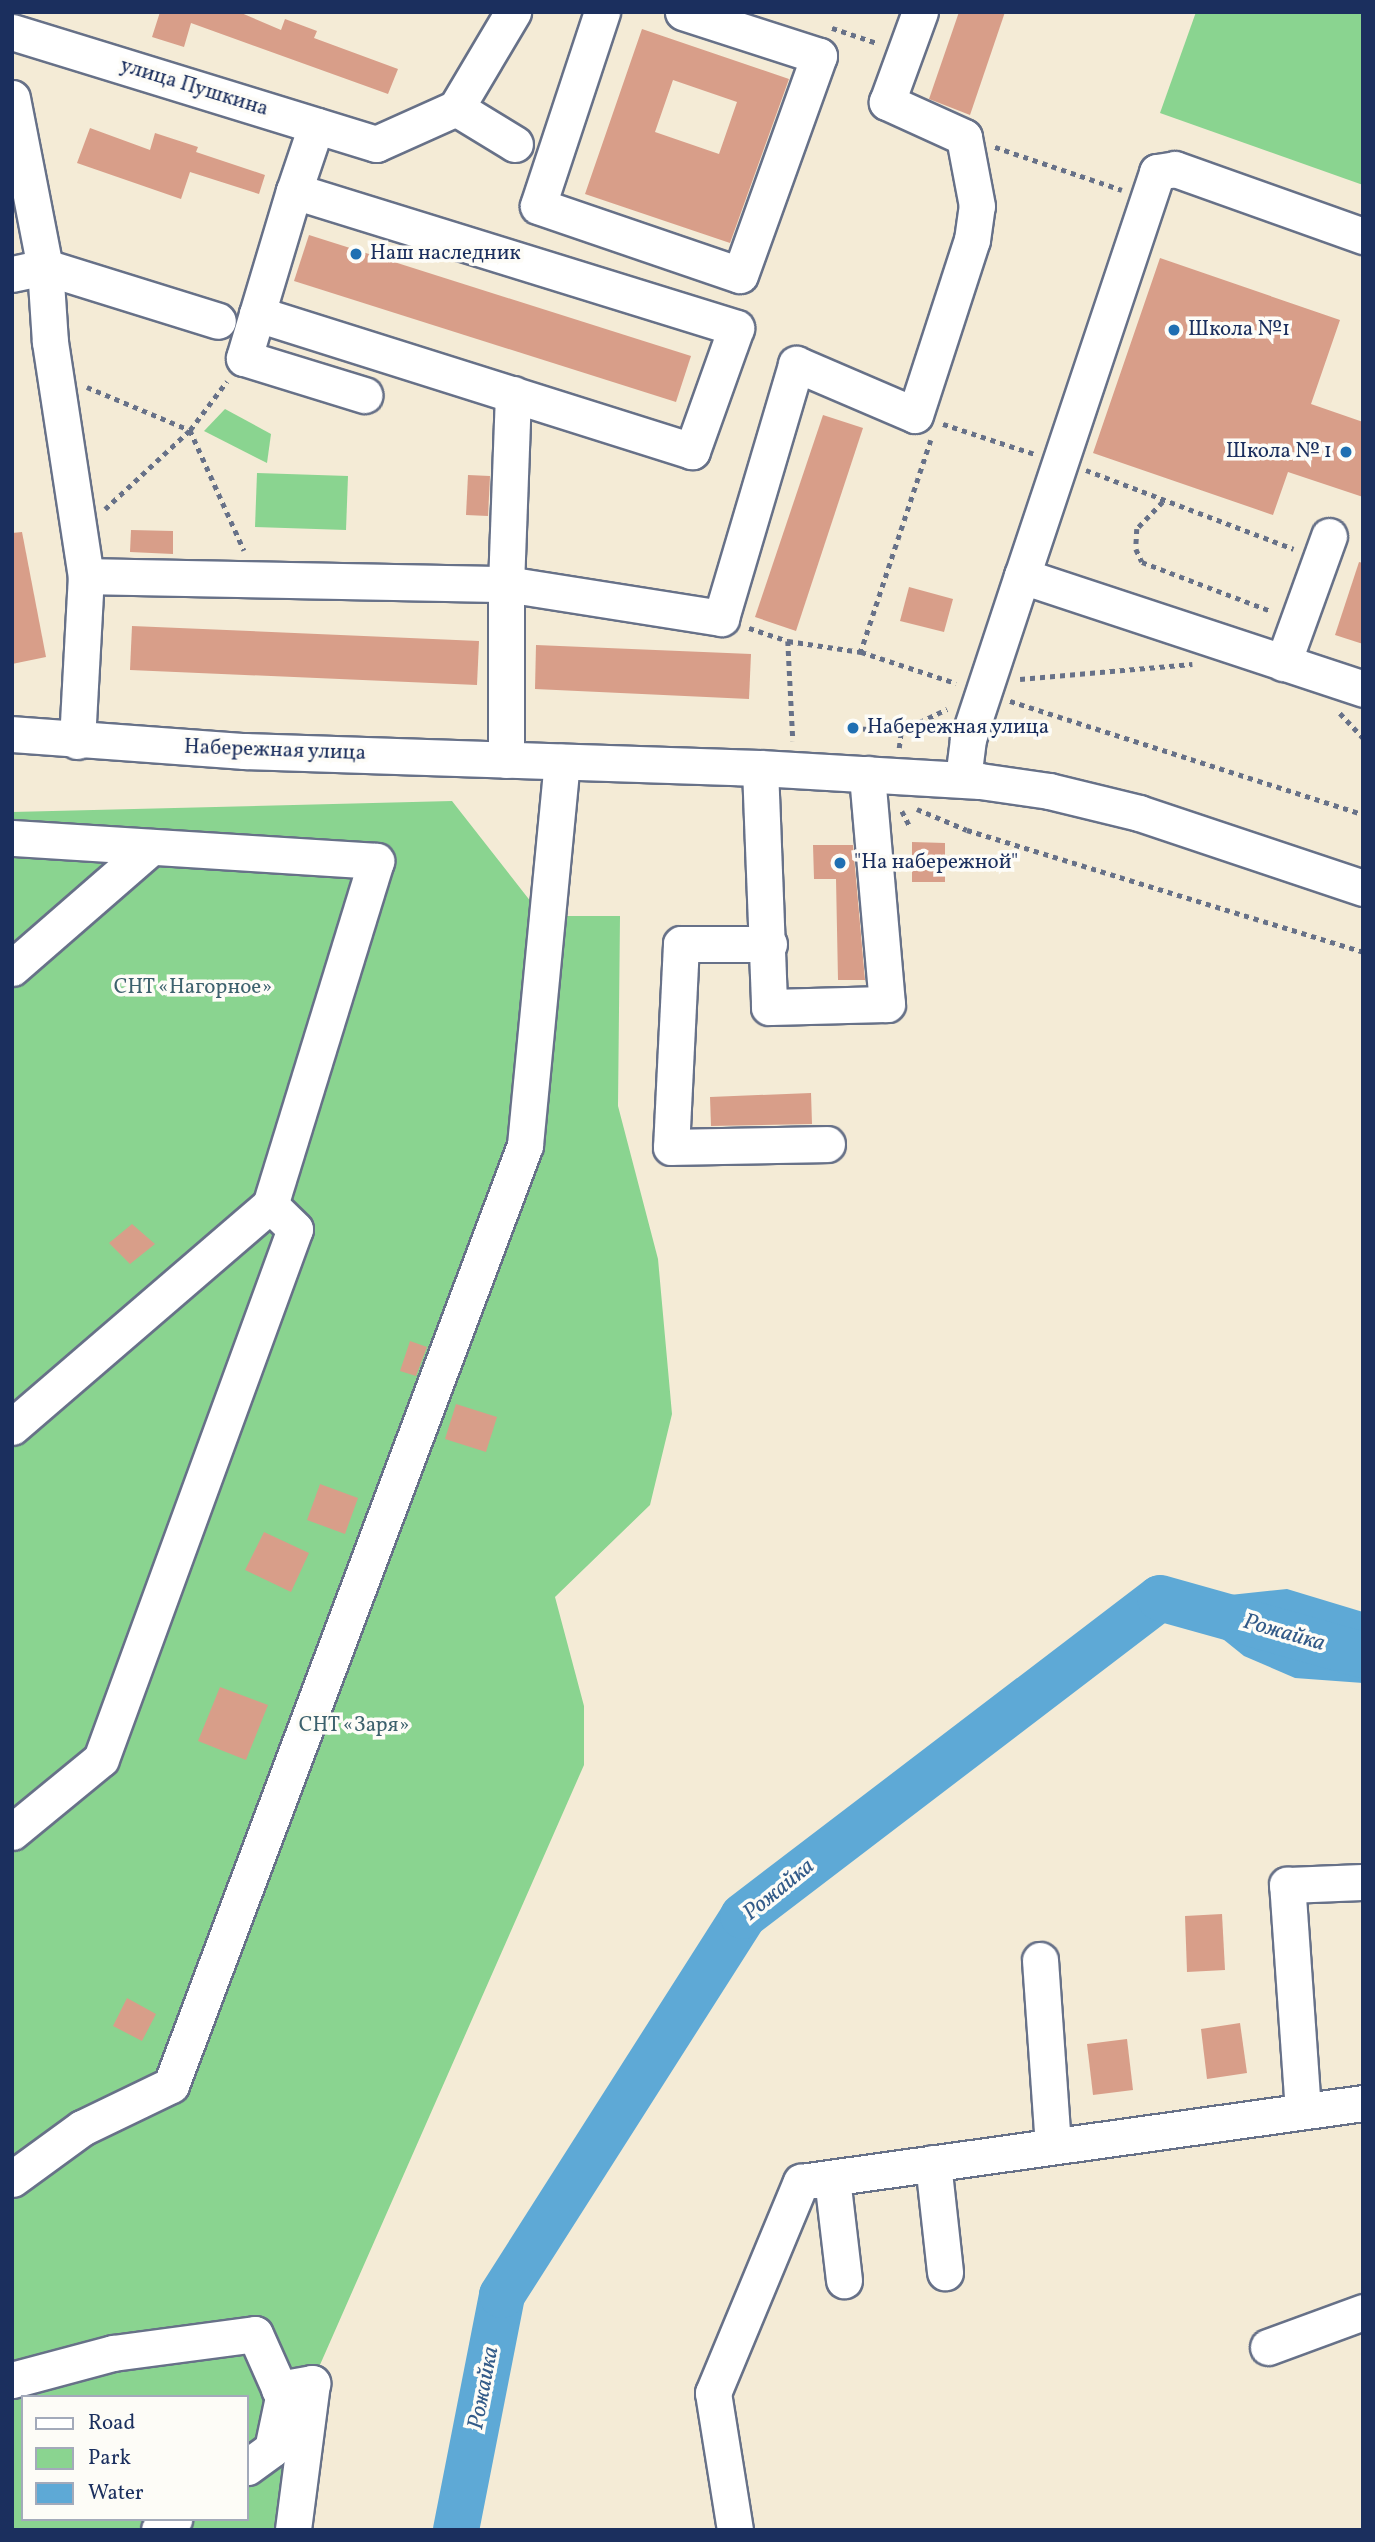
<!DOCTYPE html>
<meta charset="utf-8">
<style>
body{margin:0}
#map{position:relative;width:1375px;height:2542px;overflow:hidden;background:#f4ebd6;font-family:Vollkorn,serif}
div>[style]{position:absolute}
.green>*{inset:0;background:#8ad490}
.water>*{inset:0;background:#5ea9d6}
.river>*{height:46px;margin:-23px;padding:0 23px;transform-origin:23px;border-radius:23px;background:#5ea9d6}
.building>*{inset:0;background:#d89e89}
.path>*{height:4.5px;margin-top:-2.25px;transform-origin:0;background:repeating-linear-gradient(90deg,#677188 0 5px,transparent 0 10px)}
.roads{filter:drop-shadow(2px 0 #677188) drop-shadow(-2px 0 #677188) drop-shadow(0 2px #677188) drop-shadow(0 -2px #677188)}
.minor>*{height:35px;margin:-17.5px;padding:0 17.5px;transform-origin:17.5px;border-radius:17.5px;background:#fff}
.dots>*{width:19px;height:19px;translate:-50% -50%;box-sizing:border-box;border:4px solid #fdfcf7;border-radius:50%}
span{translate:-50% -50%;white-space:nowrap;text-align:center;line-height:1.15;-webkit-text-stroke:7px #fdfcf7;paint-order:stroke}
.street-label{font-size:21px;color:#1b2f5e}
.poi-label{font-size:21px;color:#1b2f5e}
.left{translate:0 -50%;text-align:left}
.right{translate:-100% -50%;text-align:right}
.park-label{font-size:21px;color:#3c616d}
.water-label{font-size:23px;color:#325a88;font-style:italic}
.frame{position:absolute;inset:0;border:14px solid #1b2f5e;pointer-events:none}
.legend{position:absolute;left:21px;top:2395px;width:228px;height:126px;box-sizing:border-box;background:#fdfcf7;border:2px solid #a3aaba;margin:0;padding:9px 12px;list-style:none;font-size:21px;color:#1b2f5e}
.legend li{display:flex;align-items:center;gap:14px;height:35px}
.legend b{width:35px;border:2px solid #a3aaba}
</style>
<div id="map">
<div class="green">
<i style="clip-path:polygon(1196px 12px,1363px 12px,1363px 185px,1160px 113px)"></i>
<i style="clip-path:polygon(225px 409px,271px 434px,267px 463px,204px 431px)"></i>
<i style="clip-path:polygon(257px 473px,348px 476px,346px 530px,255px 527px)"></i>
<i style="clip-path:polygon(evenodd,452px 801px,542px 916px,620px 916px,618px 1106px,658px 1259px,672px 1414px,650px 1505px,555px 1597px,584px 1706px,584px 1765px,312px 2383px,293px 2530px,12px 2530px,12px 812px,452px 801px,23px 2397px,247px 2397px,247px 2519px,23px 2519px,23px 2397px)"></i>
</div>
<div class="water">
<i style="clip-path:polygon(1287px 1589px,1363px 1612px,1363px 1683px,1295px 1678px,1244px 1656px,1208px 1627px,1215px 1603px,1230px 1595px)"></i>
</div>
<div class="river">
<i style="left:456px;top:2530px;width:239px;rotate:-78.9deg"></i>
<i style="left:502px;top:2295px;width:449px;rotate:-57.5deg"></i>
<i style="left:743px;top:1916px;width:524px;rotate:-37.33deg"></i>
<i style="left:1160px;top:1598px;width:211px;rotate:15.7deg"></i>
</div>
<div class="building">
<i style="clip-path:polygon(160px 12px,239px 12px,281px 30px,285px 19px,317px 31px,314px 38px,398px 69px,388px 94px,191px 23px,184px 47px,152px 37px)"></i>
<i style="clip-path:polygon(959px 12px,1005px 12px,970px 115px,929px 99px)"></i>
<i style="clip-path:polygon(evenodd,642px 29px,789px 79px,730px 243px,585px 194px,642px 29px,673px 80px,737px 102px,719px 154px,655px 132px,673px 80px)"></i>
<i style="clip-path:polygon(90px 128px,150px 150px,155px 133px,198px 147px,196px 152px,265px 175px,259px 194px,190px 172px,181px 199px,77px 163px)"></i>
<i style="clip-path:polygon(309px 235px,691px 356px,676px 402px,294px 281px)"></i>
<i style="clip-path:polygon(1160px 258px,1340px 320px,1311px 404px,1363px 422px,1363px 497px,1288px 472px,1273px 515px,1093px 453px)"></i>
<i style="clip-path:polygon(823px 415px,863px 428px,796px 631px,755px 617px)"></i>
<i style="clip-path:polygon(468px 475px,490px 476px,488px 516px,466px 515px)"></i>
<i style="clip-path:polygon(131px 530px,173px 531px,173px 554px,130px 552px)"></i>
<i style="clip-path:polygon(22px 532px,46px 657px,12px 664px,12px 533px)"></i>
<i style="clip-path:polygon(1359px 562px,1363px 563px,1363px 644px,1335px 635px)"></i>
<i style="clip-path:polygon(909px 587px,953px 599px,944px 632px,900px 621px)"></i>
<i style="clip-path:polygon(132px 626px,479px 641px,477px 685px,130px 670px)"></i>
<i style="clip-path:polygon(536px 645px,751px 654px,749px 699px,535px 689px)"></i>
<i style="clip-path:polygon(912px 842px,945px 843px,945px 882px,912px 882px)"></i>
<i style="clip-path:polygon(813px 845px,853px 845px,865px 980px,838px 980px,836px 879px,814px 879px)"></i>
<i style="clip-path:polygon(811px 1093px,812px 1124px,711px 1126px,710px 1097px)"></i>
<i style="clip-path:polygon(132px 1224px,155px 1244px,130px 1264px,109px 1243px)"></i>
<i style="clip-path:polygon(410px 1341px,427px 1347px,416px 1376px,400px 1371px)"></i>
<i style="clip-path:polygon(456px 1404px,497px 1417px,486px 1452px,445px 1439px)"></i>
<i style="clip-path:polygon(320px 1484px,358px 1498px,345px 1534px,307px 1520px)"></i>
<i style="clip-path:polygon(264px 1532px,309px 1553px,291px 1592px,245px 1570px)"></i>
<i style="clip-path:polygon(220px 1687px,268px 1705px,246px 1760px,198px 1741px)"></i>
<i style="clip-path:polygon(1222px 1914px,1225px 1970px,1187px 1972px,1185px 1916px)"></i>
<i style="clip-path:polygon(127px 1998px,156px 2014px,142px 2041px,113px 2026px)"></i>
<i style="clip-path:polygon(1240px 2023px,1247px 2073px,1207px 2079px,1201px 2029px)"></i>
<i style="clip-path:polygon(1127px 2039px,1133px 2090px,1093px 2095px,1087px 2044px)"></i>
</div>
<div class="path">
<i style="left:832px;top:28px;width:47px;rotate:18.4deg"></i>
<i style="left:995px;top:147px;width:134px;rotate:18.7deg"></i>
<i style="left:87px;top:387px;width:112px;rotate:22.7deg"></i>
<i style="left:190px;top:430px;width:132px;rotate:65.8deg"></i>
<i style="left:943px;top:424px;width:97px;rotate:18.1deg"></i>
<i style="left:931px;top:440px;width:223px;rotate:108.3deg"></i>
<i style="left:861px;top:652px;width:100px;rotate:18.1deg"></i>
<i style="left:1086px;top:470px;width:222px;rotate:20.8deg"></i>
<i style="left:1163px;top:502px;width:37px;rotate:134deg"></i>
<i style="left:1137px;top:529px;width:20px;rotate:93deg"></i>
<i style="left:1136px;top:549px;width:14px;rotate:65deg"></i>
<i style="left:1142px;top:562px;width:138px;rotate:20.8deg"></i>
<i style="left:105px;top:509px;width:116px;rotate:-42.9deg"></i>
<i style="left:190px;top:430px;width:61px;rotate:-52.9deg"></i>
<i style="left:749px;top:628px;width:41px;rotate:18.4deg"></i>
<i style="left:788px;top:641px;width:74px;rotate:8.6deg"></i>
<i style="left:788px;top:641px;width:100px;rotate:87.1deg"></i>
<i style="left:1020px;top:679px;width:173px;rotate:-5deg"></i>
<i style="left:1010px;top:701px;width:371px;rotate:17.8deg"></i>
<i style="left:1340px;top:713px;width:34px;rotate:47deg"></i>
<i style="left:853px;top:728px;width:48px;rotate:3.6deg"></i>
<i style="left:899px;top:748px;width:17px;rotate:-83deg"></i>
<i style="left:901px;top:731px;width:51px;rotate:-25.6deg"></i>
<i style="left:917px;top:809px;width:54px;rotate:22.8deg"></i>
<i style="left:967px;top:830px;width:414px;rotate:17.1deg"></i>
<i style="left:902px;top:811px;width:18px;rotate:63deg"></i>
</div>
<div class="roads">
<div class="minor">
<i style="left:602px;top:12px;width:204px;rotate:108.3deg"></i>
<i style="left:538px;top:206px;width:213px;rotate:18.9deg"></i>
<i style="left:740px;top:275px;width:233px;rotate:-70.2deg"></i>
<i style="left:819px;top:56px;width:143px;rotate:-162.1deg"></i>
<i style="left:12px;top:32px;width:381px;rotate:17.1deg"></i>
<i style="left:376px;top:144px;width:88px;rotate:-24.2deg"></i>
<i style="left:456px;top:108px;width:112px;rotate:-59.3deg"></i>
<i style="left:12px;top:98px;width:172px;rotate:79deg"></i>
<i style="left:45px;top:267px;width:75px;rotate:86.2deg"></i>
<i style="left:50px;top:342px;width:237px;rotate:81.3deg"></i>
<i style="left:86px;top:576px;width:420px;rotate:1.1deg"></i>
<i style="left:506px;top:584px;width:176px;rotate:90deg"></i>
<i style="left:456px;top:108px;width:69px;rotate:31.4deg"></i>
<i style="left:294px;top:191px;width:463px;rotate:17.2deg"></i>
<i style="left:736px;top:328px;width:131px;rotate:109.7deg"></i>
<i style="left:692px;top:451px;width:456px;rotate:-162.5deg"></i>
<i style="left:257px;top:314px;width:128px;rotate:-73.3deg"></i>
<i style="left:294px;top:191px;width:69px;rotate:-71.3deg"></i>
<i style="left:12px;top:274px;width:34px;rotate:-12deg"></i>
<i style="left:45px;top:267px;width:181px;rotate:17.3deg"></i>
<i style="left:257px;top:314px;width:46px;rotate:106.5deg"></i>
<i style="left:244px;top:358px;width:126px;rotate:17.1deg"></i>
<i style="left:513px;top:394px;width:190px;rotate:92.1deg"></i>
<i style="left:506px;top:584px;width:218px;rotate:9deg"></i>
<i style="left:721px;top:618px;width:265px;rotate:-73.5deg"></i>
<i style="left:796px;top:364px;width:129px;rotate:23.2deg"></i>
<i style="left:915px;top:415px;width:184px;rotate:-72deg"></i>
<i style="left:972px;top:240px;width:34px;rotate:-82deg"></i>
<i style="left:977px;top:206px;width:70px;rotate:-100.7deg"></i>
<i style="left:964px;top:137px;width:85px;rotate:-155.6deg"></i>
<i style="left:887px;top:102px;width:96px;rotate:-69.9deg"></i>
<i style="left:1022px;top:576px;width:426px;rotate:-71.5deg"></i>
<i style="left:1157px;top:172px;width:18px;rotate:-9deg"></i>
<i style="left:1175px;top:169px;width:200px;rotate:19.6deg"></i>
<i style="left:1283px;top:663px;width:135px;rotate:-70.1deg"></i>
<i style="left:12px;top:734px;width:233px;rotate:4.2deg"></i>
<i style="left:244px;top:751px;width:516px;rotate:1.89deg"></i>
<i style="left:760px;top:768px;width:220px;rotate:3.4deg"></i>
<i style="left:980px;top:781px;width:70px;rotate:8.2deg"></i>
<i style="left:1049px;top:791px;width:93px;rotate:13.7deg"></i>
<i style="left:1139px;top:813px;width:236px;rotate:18.5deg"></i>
<i style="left:77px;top:741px;width:165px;rotate:-86.9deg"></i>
<i style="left:760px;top:768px;width:239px;rotate:87.8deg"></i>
<i style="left:769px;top:1007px;width:118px;rotate:-1.5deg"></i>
<i style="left:887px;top:1004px;width:231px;rotate:-95deg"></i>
<i style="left:963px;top:779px;width:40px;rotate:-82.9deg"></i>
<i style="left:968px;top:739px;width:172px;rotate:-71.7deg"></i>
<i style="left:1022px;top:576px;width:359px;rotate:18.3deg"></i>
<i style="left:12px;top:838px;width:365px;rotate:3.6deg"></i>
<i style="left:376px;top:861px;width:360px;rotate:107.1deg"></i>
<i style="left:270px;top:1205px;width:340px;rotate:139.3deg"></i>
<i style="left:769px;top:944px;width:88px;rotate:180deg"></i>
<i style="left:681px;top:944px;width:203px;rotate:92.8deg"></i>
<i style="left:671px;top:1147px;width:156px;rotate:-1.1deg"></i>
<i style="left:12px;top:968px;width:184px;rotate:-41deg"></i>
<i style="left:12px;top:1832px;width:115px;rotate:-39.4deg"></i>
<i style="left:101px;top:1759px;width:564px;rotate:-69.9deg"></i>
<i style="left:295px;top:1229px;width:35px;rotate:-136deg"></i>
<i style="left:1040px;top:1960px;width:186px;rotate:86deg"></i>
<i style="left:1303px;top:2111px;width:227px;rotate:-94deg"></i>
<i style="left:1287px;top:1885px;width:76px;rotate:-2.3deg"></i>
<i style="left:933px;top:2163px;width:110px;rotate:83.7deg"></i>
<i style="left:832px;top:2178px;width:103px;rotate:83.3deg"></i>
<i style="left:12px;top:2179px;width:87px;rotate:-36.1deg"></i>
<i style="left:82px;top:2128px;width:99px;rotate:-25.8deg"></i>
<i style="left:171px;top:2085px;width:1004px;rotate:-69.36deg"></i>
<i style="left:525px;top:1145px;width:385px;rotate:-84.5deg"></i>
<i style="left:1268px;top:2347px;width:101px;rotate:-20.2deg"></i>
<i style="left:12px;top:2380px;width:105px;rotate:-15deg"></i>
<i style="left:113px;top:2353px;width:143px;rotate:-7.6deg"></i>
<i style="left:255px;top:2334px;width:69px;rotate:66deg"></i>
<i style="left:283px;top:2397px;width:53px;rotate:101.9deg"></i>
<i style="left:272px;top:2449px;width:31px;rotate:144deg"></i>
<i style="left:279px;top:2389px;width:34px;rotate:-10deg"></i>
<i style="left:312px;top:2383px;width:148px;rotate:97.4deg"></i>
<i style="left:159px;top:2530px;width:19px;rotate:-36deg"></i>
<i style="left:735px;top:2530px;width:139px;rotate:-99.1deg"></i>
<i style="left:713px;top:2393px;width:229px;rotate:-67.4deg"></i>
<i style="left:801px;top:2182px;width:568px;rotate:-8deg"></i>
</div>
</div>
<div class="dots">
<i style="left:356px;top:254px;background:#1f6fb2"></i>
<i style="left:1174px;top:330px;background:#1f6fb2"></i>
<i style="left:1346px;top:452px;background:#1f6fb2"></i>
<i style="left:853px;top:728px;background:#1f6fb2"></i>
<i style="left:840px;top:863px;background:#1f6fb2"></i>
</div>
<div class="street-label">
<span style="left:194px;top:88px;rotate:17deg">улица Пушкина</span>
<span style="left:275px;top:751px;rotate:2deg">Набережная улица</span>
</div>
<div class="poi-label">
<span class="left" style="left:370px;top:254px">Наш наследник</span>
<span class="left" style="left:1188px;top:330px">Школа №1</span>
<span class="right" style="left:1332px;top:452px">Школа № 1</span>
<span class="left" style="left:867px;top:728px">Набережная улица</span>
<span class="left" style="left:854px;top:863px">"На набережной"</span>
</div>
<div class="park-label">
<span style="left:193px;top:988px">СНТ «Нагорное»</span>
<span style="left:354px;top:1726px">СНТ «Заря»</span>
</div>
<div class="water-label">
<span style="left:1284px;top:1633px;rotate:16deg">Рожайка</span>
<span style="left:779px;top:1890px;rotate:-39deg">Рожайка</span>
<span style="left:484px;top:2388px;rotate:-79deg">Рожайка</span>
</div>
<div class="frame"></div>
<ul class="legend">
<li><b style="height:9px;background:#fff"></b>Road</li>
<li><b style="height:19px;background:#8ad490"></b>Park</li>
<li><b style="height:19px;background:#5ea9d6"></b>Water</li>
</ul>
</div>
